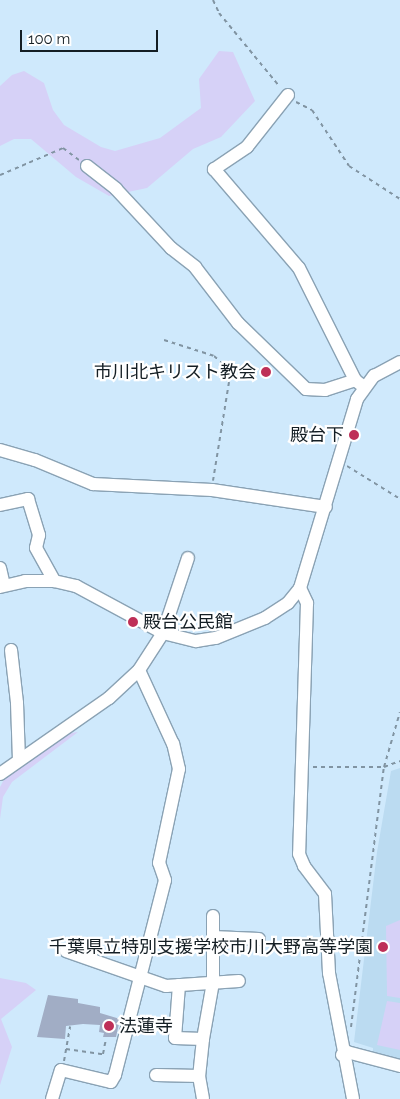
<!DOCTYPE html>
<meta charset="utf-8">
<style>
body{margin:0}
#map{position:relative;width:400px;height:1099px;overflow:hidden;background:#cfe9fc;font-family:Raleway,"Noto Sans JP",sans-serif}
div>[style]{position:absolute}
.built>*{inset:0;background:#bbdbf1}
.green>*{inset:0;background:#d6d1f7}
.building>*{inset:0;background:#a1adc5}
.path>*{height:2px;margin-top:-1px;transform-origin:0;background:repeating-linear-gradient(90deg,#8194a2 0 4px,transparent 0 8px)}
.roads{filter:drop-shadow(1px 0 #8aa2b4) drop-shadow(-1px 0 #8aa2b4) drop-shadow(0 1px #8aa2b4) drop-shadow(0 -1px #8aa2b4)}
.minor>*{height:12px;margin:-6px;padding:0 6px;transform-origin:6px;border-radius:6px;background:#fff}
.dots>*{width:14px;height:14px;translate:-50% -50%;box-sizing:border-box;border:2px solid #fff;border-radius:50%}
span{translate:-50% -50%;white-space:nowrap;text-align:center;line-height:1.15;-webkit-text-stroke:4.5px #fff;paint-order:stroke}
.poi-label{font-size:18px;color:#141e24}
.right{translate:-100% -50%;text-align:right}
.left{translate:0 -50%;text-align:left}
.scale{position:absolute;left:20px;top:30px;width:138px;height:22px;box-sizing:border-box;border:2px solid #141e24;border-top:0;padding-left:6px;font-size:15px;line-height:18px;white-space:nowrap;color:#141e24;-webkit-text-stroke:4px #fff;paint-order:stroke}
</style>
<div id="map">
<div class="built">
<i style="clip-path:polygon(400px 768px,400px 1060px,373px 1053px,373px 1048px,354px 1042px,377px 852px,391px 771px)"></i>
</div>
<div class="green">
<i style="clip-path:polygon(219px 51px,233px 52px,255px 101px,221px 137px,193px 149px,147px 188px,109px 196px,76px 177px,31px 139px,14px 139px,0 146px,0 86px,12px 75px,24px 71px,44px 83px,53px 110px,64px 125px,101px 147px,115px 151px,160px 138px,201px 108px,199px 79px)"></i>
<i style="clip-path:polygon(78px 732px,12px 782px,3px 797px,0 819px,0 787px,8px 772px,71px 733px)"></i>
<i style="clip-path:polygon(400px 920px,400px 998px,387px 996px,386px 926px)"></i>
<i style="clip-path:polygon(0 978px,26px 983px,36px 990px,1px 1019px,12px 1047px,0 1085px)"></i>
<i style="clip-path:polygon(387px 1001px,400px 1003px,400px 1050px,377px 1045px)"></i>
</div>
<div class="building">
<i style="clip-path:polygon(48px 995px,78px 999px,78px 1003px,100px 1007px,100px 1013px,120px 1019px,116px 1037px,103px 1037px,104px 1033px,99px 1032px,100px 1025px,83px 1024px,66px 1026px,65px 1039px,37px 1037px)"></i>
</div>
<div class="path">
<i style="left:213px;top:0;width:14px;rotate:65deg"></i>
<i style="left:219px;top:13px;width:96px;rotate:50.5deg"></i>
<i style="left:296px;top:102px;width:18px;rotate:27deg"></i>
<i style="left:312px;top:110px;width:67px;rotate:56.5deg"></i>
<i style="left:349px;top:166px;width:61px;rotate:32.9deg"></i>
<i style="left:0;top:175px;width:69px;rotate:-23.2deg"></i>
<i style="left:63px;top:148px;width:20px;rotate:37deg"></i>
<i style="left:164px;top:340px;width:52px;rotate:17.7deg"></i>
<i style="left:214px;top:356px;width:9px;rotate:41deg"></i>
<i style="left:221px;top:362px;width:22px;rotate:68deg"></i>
<i style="left:229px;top:382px;width:100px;rotate:99.2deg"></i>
<i style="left:347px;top:466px;width:62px;rotate:31.9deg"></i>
<i style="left:313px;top:767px;width:71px"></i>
<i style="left:384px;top:767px;width:17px;rotate:-21deg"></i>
<i style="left:351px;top:1027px;width:262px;rotate:-82.8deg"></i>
<i style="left:384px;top:767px;width:57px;rotate:-73.8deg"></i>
<i style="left:66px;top:1049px;width:37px;rotate:8deg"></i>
<i style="left:103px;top:1054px;width:15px;rotate:-79deg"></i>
<i style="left:64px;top:1061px;width:35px;rotate:-80deg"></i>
</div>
<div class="roads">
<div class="minor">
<i style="left:288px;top:95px;width:66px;rotate:128.3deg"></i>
<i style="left:247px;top:147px;width:40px;rotate:146deg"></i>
<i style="left:214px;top:169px;width:130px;rotate:49.4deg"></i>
<i style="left:299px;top:268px;width:125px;rotate:63.4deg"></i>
<i style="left:355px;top:380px;width:11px;rotate:38deg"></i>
<i style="left:87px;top:166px;width:37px;rotate:38deg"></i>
<i style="left:116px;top:189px;width:81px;rotate:47deg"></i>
<i style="left:171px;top:248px;width:31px;rotate:38deg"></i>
<i style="left:195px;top:267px;width:71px;rotate:52.5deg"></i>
<i style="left:238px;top:323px;width:95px;rotate:44.1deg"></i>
<i style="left:306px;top:389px;width:19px;rotate:3deg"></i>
<i style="left:325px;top:390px;width:32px;rotate:-18deg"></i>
<i style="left:0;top:450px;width:36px;rotate:16deg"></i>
<i style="left:35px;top:460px;width:63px;rotate:22.5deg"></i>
<i style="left:93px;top:484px;width:119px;rotate:2.9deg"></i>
<i style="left:212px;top:490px;width:115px;rotate:8.5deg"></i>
<i style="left:0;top:505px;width:29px;rotate:-12deg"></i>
<i style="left:28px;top:499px;width:38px;rotate:73deg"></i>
<i style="left:39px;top:535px;width:13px;rotate:103deg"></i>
<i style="left:36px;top:548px;width:38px;rotate:61deg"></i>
<i style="left:0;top:568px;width:17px;rotate:77deg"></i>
<i style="left:0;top:587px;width:26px;rotate:-13deg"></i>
<i style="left:25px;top:581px;width:29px"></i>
<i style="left:54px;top:581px;width:23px;rotate:13deg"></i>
<i style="left:76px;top:586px;width:99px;rotate:28.4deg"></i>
<i style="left:163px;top:633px;width:34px;rotate:14deg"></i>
<i style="left:196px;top:641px;width:20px;rotate:-9deg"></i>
<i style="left:216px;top:638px;width:53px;rotate:-22.2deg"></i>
<i style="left:265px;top:618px;width:27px;rotate:-33deg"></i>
<i style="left:288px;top:603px;width:19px;rotate:-51deg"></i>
<i style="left:300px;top:588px;width:197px;rotate:-73.2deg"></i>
<i style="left:357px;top:399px;width:29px;rotate:-54deg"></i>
<i style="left:374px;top:376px;width:30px;rotate:-28deg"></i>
<i style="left:300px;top:588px;width:17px;rotate:65deg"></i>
<i style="left:307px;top:603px;width:251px;rotate:91.8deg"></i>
<i style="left:299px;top:854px;width:13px;rotate:67deg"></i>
<i style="left:304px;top:866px;width:35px;rotate:53deg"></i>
<i style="left:325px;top:894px;width:79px;rotate:87.1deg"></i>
<i style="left:329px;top:973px;width:128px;rotate:79.2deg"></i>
<i style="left:11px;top:650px;width:53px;rotate:83.5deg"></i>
<i style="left:17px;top:703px;width:56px;rotate:88deg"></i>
<i style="left:0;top:774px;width:133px;rotate:-34.9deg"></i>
<i style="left:109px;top:698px;width:41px;rotate:-43deg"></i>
<i style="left:139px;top:670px;width:44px;rotate:-57deg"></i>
<i style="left:163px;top:633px;width:79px;rotate:-71.6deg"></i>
<i style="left:213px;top:937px;width:46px;rotate:2.5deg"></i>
<i style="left:66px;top:951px;width:106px;rotate:19.3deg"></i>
<i style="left:166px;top:986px;width:73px;rotate:-3.9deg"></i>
<i style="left:179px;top:985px;width:53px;rotate:94.3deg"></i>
<i style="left:175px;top:1038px;width:28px;rotate:2deg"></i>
<i style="left:203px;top:1039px;width:37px;rotate:96deg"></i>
<i style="left:199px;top:1076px;width:23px;rotate:80deg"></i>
<i style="left:203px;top:1039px;width:58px;rotate:-80deg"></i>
<i style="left:213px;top:982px;width:66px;rotate:-90deg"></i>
<i style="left:342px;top:1055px;width:6px;rotate:-31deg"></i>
<i style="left:347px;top:1052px;width:55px;rotate:14.8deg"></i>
<i style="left:156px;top:1075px;width:43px;rotate:1.3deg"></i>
<i style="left:52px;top:1099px;width:30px;rotate:-73deg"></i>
<i style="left:61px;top:1070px;width:51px;rotate:13.5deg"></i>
<i style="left:111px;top:1082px;width:8px;rotate:-60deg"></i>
<i style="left:115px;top:1075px;width:201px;rotate:-75.6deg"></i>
<i style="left:165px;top:880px;width:18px;rotate:-109deg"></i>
<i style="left:159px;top:863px;width:96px;rotate:-78deg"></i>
<i style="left:179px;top:769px;width:26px;rotate:-103deg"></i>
<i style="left:173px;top:744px;width:81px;rotate:-114.7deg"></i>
</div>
</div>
<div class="dots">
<i style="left:266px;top:372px;background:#be2f57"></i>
<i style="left:354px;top:435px;background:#be2f57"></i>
<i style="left:133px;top:622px;background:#be2f57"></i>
<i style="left:383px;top:947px;background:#be2f57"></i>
<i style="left:109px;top:1026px;background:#be2f57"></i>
</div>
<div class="poi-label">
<span class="right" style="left:256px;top:372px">市川北キリスト教会</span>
<span class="right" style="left:344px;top:435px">殿台下</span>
<span class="left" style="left:143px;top:622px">殿台公民館</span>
<span class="right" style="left:373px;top:947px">千葉県立特別支援学校市川大野高等学園</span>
<span class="left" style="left:119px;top:1026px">法蓮寺</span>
</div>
<div class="scale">100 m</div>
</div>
